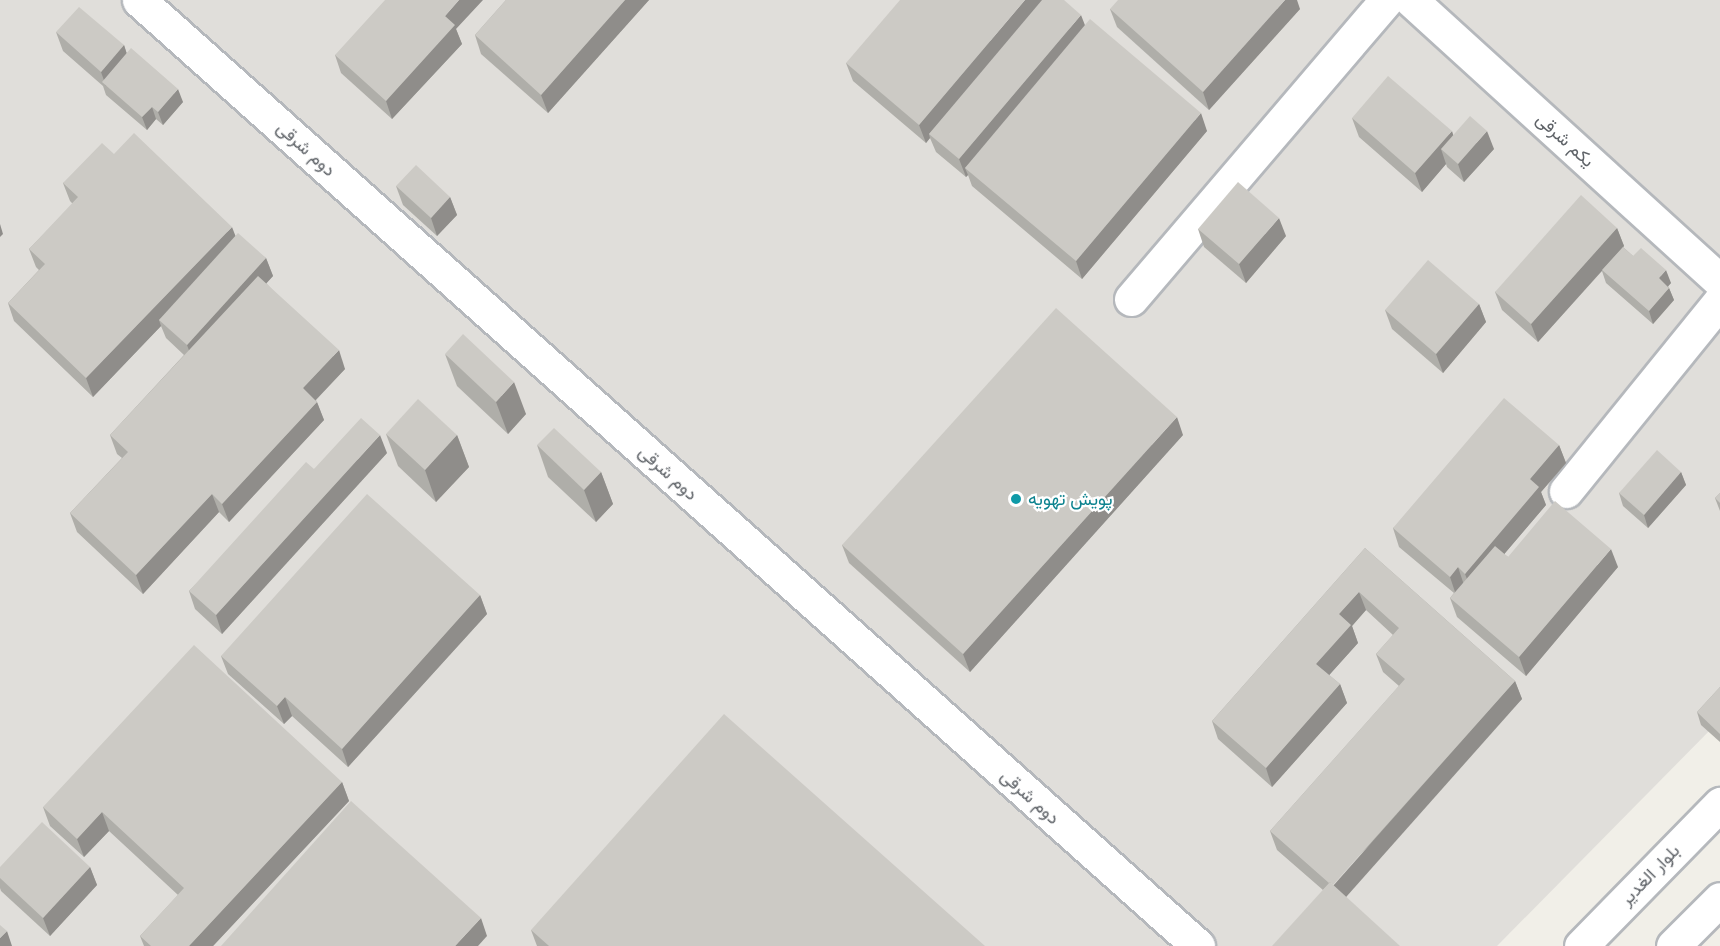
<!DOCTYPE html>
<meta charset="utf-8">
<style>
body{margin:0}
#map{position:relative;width:1720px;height:946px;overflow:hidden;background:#f1efe8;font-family:"PT Sans",Vazirmatn,sans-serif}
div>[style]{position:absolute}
.industrial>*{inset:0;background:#e0deda}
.roads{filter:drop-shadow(2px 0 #b5b8bc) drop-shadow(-2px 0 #b5b8bc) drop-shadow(0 2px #b5b8bc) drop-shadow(0 -2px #b5b8bc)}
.minor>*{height:33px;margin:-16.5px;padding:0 16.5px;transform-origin:16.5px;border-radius:16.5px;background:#fff}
.wall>*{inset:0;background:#afaea9}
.shaded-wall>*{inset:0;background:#8f8d8a}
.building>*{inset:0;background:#cccac5}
.dots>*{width:16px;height:16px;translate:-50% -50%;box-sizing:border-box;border:3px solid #fff;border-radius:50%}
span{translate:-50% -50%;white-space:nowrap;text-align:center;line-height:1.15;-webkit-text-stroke:4.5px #fff;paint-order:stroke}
.street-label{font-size:18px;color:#5f6368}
.culture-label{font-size:18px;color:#0d838f}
.left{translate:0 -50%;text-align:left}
</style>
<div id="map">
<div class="industrial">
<i style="clip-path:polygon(0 0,1720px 0,1720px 720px,1497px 946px,0 946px)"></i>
</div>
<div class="roads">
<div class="minor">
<i style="left:139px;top:0;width:1420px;rotate:41.77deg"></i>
<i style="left:1411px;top:0;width:418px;rotate:42.3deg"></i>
<i style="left:1131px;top:299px;width:393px;rotate:-49.5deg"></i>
<i style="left:1566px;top:491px;width:245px;rotate:-51deg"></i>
<i style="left:1581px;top:946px;width:199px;rotate:-45.6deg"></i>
<i style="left:1673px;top:946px;width:66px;rotate:-45deg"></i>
</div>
</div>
<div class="wall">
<i style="clip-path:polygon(506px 0,649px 0,548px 113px,481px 54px,475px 35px)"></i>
<i style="clip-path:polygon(1110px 9px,1300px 9px,1209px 110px,1117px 27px)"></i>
<i style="clip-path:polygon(1085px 26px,1207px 131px,1082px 279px,972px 186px,968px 175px,966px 177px,936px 152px,930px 138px,926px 143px,853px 81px,846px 63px)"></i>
<i style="clip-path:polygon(456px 29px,462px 44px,392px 119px,341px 73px,335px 55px)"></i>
<i style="clip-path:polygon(56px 32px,124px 45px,127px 54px,183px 102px,163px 125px,156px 119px,147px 130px,106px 95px,103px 86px,63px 51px)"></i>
<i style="clip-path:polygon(1352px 118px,1453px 135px,1494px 149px,1464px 182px,1447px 167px,1446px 164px,1422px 192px,1359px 137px)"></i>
<i style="clip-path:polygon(114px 154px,266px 258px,273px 276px,266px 283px,345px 369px,316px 400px,324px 420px,229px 522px,219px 512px,143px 594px,77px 532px,70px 513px,122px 458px,117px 454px,110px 435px,184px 355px,166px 338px,161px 326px,93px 397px,14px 321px,8px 303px,39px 270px,36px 267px,29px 249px,73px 204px,70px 201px,63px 183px)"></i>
<i style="clip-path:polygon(396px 186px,450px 197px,457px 215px,437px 236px,403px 205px)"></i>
<i style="clip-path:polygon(1617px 228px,1624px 246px,1623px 247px,1633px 256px,1671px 283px,1668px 286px,1669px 288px,1674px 300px,1653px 324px,1606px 283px,1602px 271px,1538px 342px,1502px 310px,1495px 292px)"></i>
<i style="clip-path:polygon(1198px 229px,1286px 236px,1246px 283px,1204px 247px)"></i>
<i style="clip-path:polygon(1479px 304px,1486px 322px,1443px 373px,1392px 329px,1385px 310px)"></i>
<i style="clip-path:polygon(445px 354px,526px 414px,508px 434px,457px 386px)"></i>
<i style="clip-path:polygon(386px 434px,457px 435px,469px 467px,436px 502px,398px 466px)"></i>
<i style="clip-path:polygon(1183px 435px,970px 672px,849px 563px,842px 545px)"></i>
<i style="clip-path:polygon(537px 445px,601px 472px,613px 504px,596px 522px,548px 477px)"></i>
<i style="clip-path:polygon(1559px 445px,1566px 463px,1541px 492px,1546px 505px,1504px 554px,1508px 557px,1618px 567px,1526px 676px,1457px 617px,1450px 598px,1454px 593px,1399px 547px,1393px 528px)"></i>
<i style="clip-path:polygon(387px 453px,222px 634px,195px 609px,189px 591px,314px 469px)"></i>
<i style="clip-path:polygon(1681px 472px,1686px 485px,1648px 528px,1623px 506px,1619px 493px)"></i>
<i style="clip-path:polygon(1720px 493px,1720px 511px,1715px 498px)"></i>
<i style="clip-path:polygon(1365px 548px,1515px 681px,1522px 699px,1323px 890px,1277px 850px,1270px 831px,1399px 686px,1383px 672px,1376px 654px,1393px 635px,1366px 610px,1352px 626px,1358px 643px,1329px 675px,1340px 684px,1347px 703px,1272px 787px,1218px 739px,1212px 721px)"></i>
<i style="clip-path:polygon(480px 595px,487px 614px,348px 767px,292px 716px,284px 724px,228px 674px,221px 656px)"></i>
<i style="clip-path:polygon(1720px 687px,1720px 742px,1701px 725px,1697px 712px)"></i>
<i style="clip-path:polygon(342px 782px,349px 801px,213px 946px,144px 946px,140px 936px,178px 895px,109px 831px,84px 857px,50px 826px,43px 807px)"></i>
<i style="clip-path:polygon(0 867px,90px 867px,97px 885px,50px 936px,1px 891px,0 888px)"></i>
<i style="clip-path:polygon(531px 930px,985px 946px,537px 946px)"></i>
</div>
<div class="shaded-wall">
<i style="clip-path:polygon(459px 0,483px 0,456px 29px,462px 44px,392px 119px,386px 101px,445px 16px)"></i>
<i style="clip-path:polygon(625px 0,649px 0,548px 113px,541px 95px)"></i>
<i style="clip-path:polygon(1025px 0,1048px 0,929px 134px,930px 138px,926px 143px,919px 125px)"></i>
<i style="clip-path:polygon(1285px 0,1297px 0,1300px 9px,1209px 110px,1203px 92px)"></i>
<i style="clip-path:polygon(1081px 15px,1088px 33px,965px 168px,968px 175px,966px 177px,959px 159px)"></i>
<i style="clip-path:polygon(124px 45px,130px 64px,106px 86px,101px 72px)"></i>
<i style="clip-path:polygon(178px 89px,183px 102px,163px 125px,158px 112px)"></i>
<i style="clip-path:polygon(152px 107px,156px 119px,147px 130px,142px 117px)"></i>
<i style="clip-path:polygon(1201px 113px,1207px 131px,1082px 279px,1076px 261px)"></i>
<i style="clip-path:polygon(1452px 131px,1458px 150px,1441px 149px,1446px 164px,1422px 192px,1415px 173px)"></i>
<i style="clip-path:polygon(1487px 131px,1494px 149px,1464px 182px,1458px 164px)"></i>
<i style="clip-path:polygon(450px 197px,457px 215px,437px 236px,431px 218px)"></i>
<i style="clip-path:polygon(1279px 218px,1286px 236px,1246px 283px,1239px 264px)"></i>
<i style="clip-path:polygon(0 224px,3px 234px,0 237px)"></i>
<i style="clip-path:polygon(232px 227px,239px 245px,159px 320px,161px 326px,93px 397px,86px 378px)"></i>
<i style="clip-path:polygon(1617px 228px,1624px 246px,1538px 342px,1531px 324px)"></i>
<i style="clip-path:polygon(266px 258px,273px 276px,194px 364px,187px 345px)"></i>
<i style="clip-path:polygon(1666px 270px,1671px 283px,1664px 291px,1659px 278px)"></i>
<i style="clip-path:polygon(1669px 288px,1674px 300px,1653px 324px,1649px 311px)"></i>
<i style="clip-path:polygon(1479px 304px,1486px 322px,1443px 373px,1436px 354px)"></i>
<i style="clip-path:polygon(339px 350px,345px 369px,309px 407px,303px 388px)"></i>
<i style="clip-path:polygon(514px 382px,526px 414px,508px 434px,496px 402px)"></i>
<i style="clip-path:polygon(317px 402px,324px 420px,229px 522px,222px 504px)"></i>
<i style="clip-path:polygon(1177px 417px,1183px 435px,970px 672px,963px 654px)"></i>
<i style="clip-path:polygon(380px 435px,387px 453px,222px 634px,216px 615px)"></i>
<i style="clip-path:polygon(457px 435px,469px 467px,436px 502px,425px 470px)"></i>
<i style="clip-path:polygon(1559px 445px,1566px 463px,1541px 492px,1546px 505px,1472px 592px,1465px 574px,1530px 479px)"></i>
<i style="clip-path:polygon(601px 472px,613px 504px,596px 522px,584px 490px)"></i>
<i style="clip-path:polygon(1681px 472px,1686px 485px,1648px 528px,1644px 515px)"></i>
<i style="clip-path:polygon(212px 494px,219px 512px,143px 594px,136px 575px)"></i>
<i style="clip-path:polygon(1611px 549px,1618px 567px,1526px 676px,1519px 657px)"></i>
<i style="clip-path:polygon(1458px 567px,1464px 585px,1456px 595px,1450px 577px)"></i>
<i style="clip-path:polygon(1359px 592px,1366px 610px,1352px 626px,1358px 643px,1323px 682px,1316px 664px,1339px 614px)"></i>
<i style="clip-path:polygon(480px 595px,487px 614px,348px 767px,342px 749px)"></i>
<i style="clip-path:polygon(1515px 681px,1522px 699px,1339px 905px,1333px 886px)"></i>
<i style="clip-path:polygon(1340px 684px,1347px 703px,1272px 787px,1266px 768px)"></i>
<i style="clip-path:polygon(285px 697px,292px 716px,284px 724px,277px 706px)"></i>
<i style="clip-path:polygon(342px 782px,349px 801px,213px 946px,189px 946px)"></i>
<i style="clip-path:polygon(102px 812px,109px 831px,84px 857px,77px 839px)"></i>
<i style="clip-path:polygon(90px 867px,97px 885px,50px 936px,43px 918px)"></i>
<i style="clip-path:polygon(481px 918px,487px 936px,478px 946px,455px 946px)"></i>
<i style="clip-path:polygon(7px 931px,12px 946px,0 946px,0 938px)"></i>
</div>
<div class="building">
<i style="clip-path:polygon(385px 0,459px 0,445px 16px,455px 25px,386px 101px,335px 55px)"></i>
<i style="clip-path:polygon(506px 0,625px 0,541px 95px,475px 35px)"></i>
<i style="clip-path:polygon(900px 0,1025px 0,919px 125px,846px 63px)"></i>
<i style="clip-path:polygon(1042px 0,1064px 0,1081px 15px,959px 159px,929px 134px)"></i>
<i style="clip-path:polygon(1118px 0,1285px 0,1203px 92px,1110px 9px)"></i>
<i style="clip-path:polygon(79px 7px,124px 45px,101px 72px,56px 32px)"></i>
<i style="clip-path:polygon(1090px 19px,1201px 113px,1076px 261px,965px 168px)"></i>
<i style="clip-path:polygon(131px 48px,178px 89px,158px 112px,152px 107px,142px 117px,102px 82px)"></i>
<i style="clip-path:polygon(1388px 76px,1452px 131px,1415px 173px,1352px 118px)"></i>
<i style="clip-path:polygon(1470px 116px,1487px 131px,1458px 164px,1441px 149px)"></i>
<i style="clip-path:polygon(134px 133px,232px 227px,86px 378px,8px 303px,45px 264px,29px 249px,78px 197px,63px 183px,102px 143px,114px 154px)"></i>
<i style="clip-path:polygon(416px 165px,450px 197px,431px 218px,396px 186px)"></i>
<i style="clip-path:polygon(1238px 182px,1279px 218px,1239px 264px,1198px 229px)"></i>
<i style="clip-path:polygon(1581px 195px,1617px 228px,1531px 324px,1495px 292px)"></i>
<i style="clip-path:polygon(238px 233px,266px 258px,187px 345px,159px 320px)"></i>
<i style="clip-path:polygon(1623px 247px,1633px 256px,1641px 248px,1666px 270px,1659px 278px,1669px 288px,1649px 311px,1602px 270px)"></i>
<i style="clip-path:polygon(1428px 260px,1479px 304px,1436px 354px,1385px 310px)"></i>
<i style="clip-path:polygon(258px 276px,339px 350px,303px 388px,317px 402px,222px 504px,212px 494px,136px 575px,70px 513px,128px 452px,110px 435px)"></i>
<i style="clip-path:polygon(1056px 308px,1177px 417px,963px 654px,842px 545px)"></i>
<i style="clip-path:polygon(463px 334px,514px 382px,496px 402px,445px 354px)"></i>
<i style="clip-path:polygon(1504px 398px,1559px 445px,1530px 479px,1539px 487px,1465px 574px,1458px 567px,1450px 577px,1393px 528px)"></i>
<i style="clip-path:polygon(418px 399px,457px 435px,425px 470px,386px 434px)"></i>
<i style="clip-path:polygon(361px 418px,380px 435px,216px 615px,189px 591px,306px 462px,314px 469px)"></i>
<i style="clip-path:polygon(554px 428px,601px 472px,584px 490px,537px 445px)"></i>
<i style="clip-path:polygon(1657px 450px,1681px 472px,1644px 515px,1619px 493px)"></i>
<i style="clip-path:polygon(1720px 493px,1720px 503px,1715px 498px)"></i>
<i style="clip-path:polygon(367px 494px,480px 595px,342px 749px,285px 697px,277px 706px,221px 656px)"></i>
<i style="clip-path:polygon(1555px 501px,1611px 549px,1519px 657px,1450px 598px,1495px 546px,1508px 557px)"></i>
<i style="clip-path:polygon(1365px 548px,1515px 681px,1333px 885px,1330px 882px,1329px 883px,1270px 831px,1405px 679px,1376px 654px,1399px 628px,1359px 592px,1339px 614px,1351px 625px,1316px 664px,1340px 684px,1266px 768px,1212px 721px)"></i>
<i style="clip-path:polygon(194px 645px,342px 782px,189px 946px,151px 946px,140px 936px,184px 888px,102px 812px,77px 839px,43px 807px)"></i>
<i style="clip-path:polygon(1720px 687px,1720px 734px,1697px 712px)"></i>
<i style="clip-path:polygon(724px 714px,985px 946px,549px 946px,531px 930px)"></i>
<i style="clip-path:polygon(351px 801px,481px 918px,455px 946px,221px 946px)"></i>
<i style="clip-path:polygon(42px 822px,90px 867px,43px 918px,0 878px,0 867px)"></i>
<i style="clip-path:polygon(1330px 882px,1400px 946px,1272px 946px)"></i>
<i style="clip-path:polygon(0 925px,7px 931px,0 938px)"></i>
</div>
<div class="dots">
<i style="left:1016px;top:499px;background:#0f9aa8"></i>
</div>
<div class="street-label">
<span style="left:1565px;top:140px;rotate:42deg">یکم شرقی</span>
<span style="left:306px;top:149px;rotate:42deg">دوم شرقی</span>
<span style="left:668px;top:473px;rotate:42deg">دوم شرقی</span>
<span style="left:1030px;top:797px;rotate:42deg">دوم شرقی</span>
<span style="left:1650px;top:875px;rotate:-46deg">بلوار الغدیر</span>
</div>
<div class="culture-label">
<span class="left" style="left:1028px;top:499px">پویش تهویه</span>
</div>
</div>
